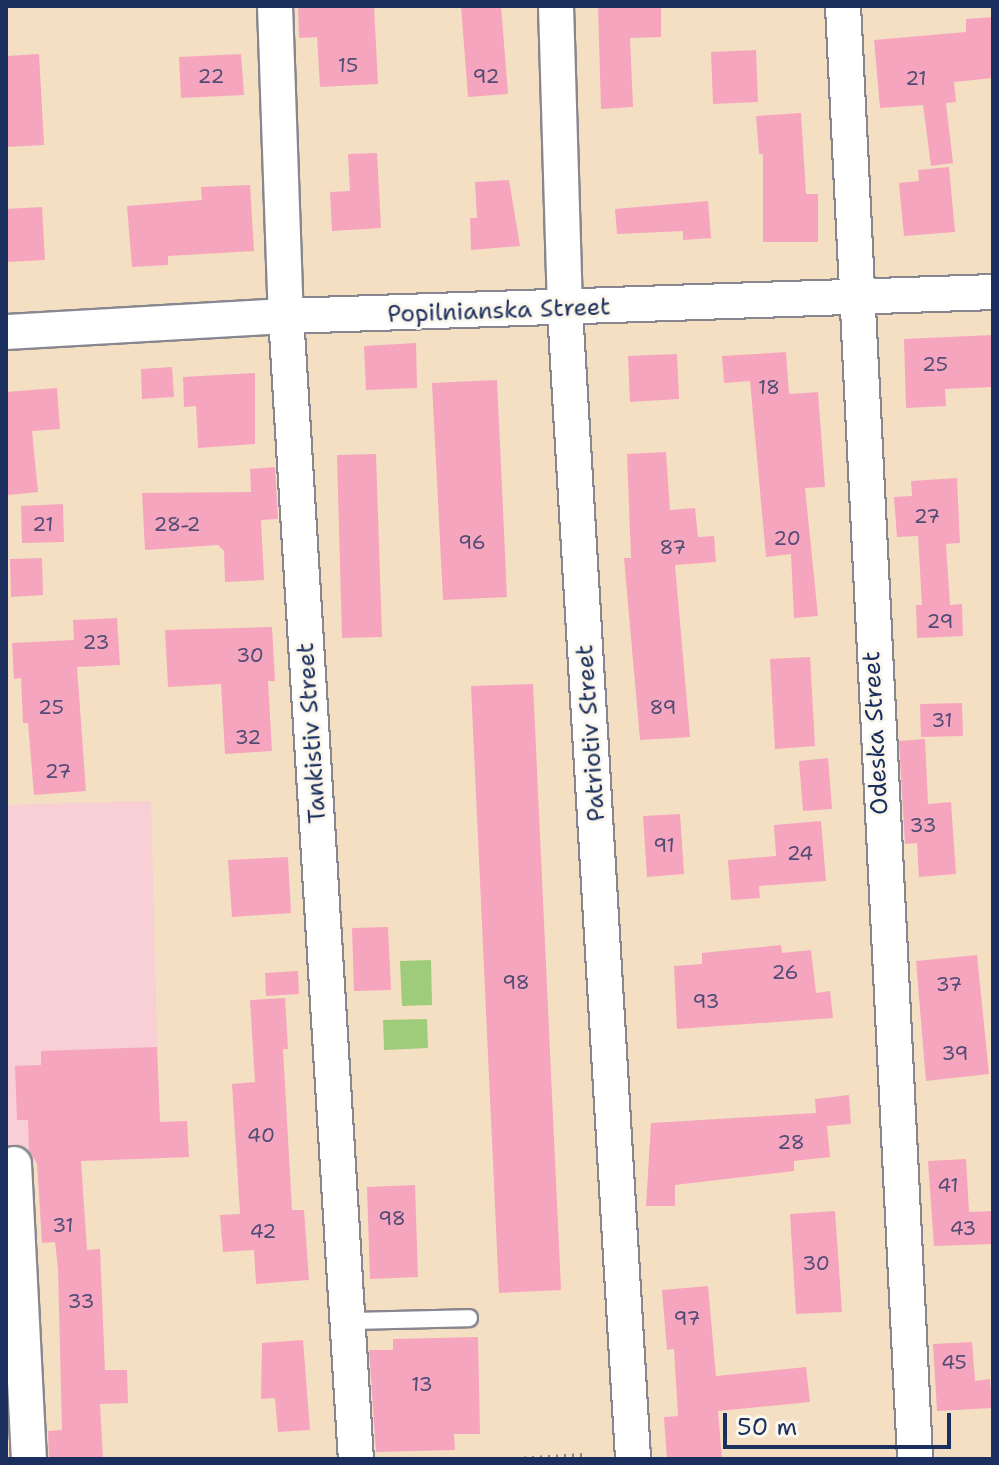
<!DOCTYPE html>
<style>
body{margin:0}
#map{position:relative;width:999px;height:1465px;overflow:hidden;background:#f4dfc3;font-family:"Shantell Sans",sans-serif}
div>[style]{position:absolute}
.built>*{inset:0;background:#f7cfd4}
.green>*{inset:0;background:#9fcc7a}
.building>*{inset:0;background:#f6a5bf}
.path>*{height:5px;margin-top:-2.5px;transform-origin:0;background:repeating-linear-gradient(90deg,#888790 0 2px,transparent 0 8px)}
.roads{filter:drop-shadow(2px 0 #888790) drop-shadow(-2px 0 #888790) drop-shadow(0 2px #888790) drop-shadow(0 -2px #888790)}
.lane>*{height:16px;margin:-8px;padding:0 8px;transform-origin:8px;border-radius:8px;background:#fff}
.street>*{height:34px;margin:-17px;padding:0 17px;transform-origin:17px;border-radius:17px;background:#fff}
span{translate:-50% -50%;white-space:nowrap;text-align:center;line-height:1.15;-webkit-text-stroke:6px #fbf7ec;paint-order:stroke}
.number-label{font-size:20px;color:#524c76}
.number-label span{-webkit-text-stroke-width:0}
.street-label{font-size:24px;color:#1b2f5e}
.frame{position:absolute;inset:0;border:8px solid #1b2f5e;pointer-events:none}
.scale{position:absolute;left:723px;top:1413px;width:228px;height:36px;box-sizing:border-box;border:4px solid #1b2f5e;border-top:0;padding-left:10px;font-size:24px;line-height:28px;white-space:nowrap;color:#1b2f5e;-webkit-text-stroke:6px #fbf7ec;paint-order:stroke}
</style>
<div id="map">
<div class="built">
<i style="clip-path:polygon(151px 801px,159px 1116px,161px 1122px,187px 1121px,189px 1157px,6px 1164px,6px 805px)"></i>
</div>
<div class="green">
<i style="clip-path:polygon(431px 960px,432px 1005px,402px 1006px,400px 961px)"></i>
<i style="clip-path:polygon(427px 1019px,428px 1048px,384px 1050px,383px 1020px)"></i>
</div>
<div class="building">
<i style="clip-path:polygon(298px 6px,374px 6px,378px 84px,320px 87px,317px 37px,299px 38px)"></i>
<i style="clip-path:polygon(461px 6px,501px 6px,508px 94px,468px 97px)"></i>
<i style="clip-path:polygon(598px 6px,661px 6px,661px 37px,630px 38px,633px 107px,601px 109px)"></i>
<i style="clip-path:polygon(993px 17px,993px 78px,954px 82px,956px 102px,946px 103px,953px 163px,931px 166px,923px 105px,880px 108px,874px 40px,966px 32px,966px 19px)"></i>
<i style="clip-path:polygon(756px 50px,758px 102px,713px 104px,711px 52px)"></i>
<i style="clip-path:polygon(39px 54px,44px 145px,6px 147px,6px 56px)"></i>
<i style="clip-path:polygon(241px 54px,244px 95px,181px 98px,179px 57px)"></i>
<i style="clip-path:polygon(801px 113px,806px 194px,818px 194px,818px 242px,763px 242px,763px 154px,759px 154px,756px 116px)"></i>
<i style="clip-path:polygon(377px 153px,381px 228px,332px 231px,330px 192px,350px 191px,348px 154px)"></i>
<i style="clip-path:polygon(949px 167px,955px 232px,904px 236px,899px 183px,919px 181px,918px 170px)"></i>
<i style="clip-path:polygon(509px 180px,520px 246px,471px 250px,470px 218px,477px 218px,475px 182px)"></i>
<i style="clip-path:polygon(250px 185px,254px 251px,168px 256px,168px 265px,132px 267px,127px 206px,202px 200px,201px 187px)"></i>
<i style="clip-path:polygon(708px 201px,711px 238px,683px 240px,683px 231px,617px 234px,615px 209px)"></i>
<i style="clip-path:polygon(42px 207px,45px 260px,7px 262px,6px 209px)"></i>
<i style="clip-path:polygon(993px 335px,993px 387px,945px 389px,946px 406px,906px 408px,904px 339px)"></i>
<i style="clip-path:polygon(416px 343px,417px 388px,366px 390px,364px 346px)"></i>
<i style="clip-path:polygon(786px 352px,789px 394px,818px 392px,825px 487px,805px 488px,818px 616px,794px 618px,791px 554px,766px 557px,750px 381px,724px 383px,722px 356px)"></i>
<i style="clip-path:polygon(677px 354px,679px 399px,630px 402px,628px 356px)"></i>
<i style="clip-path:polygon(172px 367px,174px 397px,142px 399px,141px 369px)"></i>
<i style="clip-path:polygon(255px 373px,255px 444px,198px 448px,196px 406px,184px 407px,183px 377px)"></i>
<i style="clip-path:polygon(497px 380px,507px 597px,443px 600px,432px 383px)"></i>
<i style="clip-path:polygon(57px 388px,60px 429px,32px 431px,38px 492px,8px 495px,6px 392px)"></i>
<i style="clip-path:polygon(666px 452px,670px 510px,695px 508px,698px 537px,714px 536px,716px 562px,675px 565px,690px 737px,640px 740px,624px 558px,631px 558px,627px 454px)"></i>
<i style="clip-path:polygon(376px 454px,382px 637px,342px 638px,337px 455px)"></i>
<i style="clip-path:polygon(275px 467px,278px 519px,261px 520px,264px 580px,225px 582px,224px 551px,218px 545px,145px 550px,142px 493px,251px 492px,250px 469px)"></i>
<i style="clip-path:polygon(957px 478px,960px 543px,946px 544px,950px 605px,962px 604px,963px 636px,917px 638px,916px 605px,922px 605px,918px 536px,897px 537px,894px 497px,912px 496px,911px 481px)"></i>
<i style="clip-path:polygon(63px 504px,64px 542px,22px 543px,21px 506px)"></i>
<i style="clip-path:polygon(42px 558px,43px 595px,11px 597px,10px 559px)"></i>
<i style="clip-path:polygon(117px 618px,120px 665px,77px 667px,86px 791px,34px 795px,28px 723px,23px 723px,21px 678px,14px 679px,12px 643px,74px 640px,73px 620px)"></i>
<i style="clip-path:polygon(272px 627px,275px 681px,268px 681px,272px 751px,225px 754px,221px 684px,168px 687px,165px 630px)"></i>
<i style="clip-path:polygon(810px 657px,815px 746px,775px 749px,770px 659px)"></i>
<i style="clip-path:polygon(533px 684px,561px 1290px,499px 1293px,471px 686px)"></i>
<i style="clip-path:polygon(962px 703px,963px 736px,921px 737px,920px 704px)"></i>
<i style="clip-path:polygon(925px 739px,928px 804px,951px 802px,956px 874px,919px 877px,917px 843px,905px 844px,899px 741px)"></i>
<i style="clip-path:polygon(828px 758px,832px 809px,803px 811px,799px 761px)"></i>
<i style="clip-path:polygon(680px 814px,684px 874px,647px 877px,643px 816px)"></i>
<i style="clip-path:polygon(821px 821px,826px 881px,759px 886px,760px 898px,731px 900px,728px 860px,776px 856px,774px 825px)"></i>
<i style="clip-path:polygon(288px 857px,291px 913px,232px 917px,228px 860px)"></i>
<i style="clip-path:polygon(388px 927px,391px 990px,354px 991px,352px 928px)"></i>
<i style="clip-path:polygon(781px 945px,782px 953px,811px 950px,816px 993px,830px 991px,833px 1018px,677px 1029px,674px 966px,702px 964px,702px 953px)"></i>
<i style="clip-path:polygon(977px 955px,989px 1074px,926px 1081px,916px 961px)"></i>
<i style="clip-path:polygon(298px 971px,299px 994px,266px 996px,265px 973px)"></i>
<i style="clip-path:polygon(285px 998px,288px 1049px,283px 1049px,292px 1210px,304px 1210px,309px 1280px,256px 1284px,254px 1250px,223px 1252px,220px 1215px,240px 1214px,232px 1084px,255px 1082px,250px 1000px)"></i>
<i style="clip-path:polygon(157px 1047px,160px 1122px,187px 1121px,189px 1157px,81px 1161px,87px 1250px,100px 1249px,105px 1370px,127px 1370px,128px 1403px,100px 1404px,103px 1459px,49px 1459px,48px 1431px,62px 1430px,58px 1268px,55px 1242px,42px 1243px,37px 1163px,29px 1151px,28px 1120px,17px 1120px,15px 1066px,41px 1065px,41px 1051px)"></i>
<i style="clip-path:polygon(849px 1095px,851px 1124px,827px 1126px,830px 1157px,794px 1161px,794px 1171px,675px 1185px,675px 1206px,646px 1206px,651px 1123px,816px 1113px,815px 1099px)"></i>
<i style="clip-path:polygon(966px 1159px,969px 1212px,993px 1211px,993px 1244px,934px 1246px,928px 1161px)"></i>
<i style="clip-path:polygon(415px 1185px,418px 1277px,370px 1279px,367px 1187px)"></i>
<i style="clip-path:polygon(835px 1211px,842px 1312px,796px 1314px,790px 1214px)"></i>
<i style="clip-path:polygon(708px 1286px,716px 1376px,806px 1367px,810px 1402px,718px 1411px,722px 1459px,667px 1459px,664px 1417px,678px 1416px,674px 1349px,667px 1350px,662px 1290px)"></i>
<i style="clip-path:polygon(478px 1337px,480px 1434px,454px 1434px,455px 1450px,376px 1452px,369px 1350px,393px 1350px,393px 1339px)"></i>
<i style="clip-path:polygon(303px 1340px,310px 1430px,278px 1432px,275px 1398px,261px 1399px,262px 1343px)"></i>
<i style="clip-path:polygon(972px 1342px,975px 1381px,990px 1379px,992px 1408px,937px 1411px,933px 1344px)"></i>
</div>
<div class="path">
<i style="left:516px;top:1459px;width:67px;rotate:-3.4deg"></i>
</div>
<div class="roads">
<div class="lane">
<i style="left:350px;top:1321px;width:119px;rotate:-1.4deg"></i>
</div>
<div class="street">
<i style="left:275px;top:6px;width:310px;rotate:88deg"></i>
<i style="left:286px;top:316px;width:1145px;rotate:86.5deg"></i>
<i style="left:556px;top:6px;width:304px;rotate:88.3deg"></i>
<i style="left:565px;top:310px;width:1151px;rotate:86.61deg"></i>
<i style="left:843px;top:6px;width:1455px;rotate:87.16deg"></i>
<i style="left:6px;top:332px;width:280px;rotate:-3.3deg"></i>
<i style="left:286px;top:316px;width:707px;rotate:-1.94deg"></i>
<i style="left:14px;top:1164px;width:295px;rotate:87.1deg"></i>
</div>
</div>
<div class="number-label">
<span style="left:348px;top:65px">15</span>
<span style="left:211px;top:76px">22</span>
<span style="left:486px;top:76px">92</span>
<span style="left:916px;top:78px">21</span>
<span style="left:935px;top:364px">25</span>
<span style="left:769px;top:387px">18</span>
<span style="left:927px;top:516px">27</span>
<span style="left:43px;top:524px">21</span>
<span style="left:177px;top:524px">28-2</span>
<span style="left:787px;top:538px">20</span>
<span style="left:472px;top:542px">96</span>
<span style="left:673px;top:547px">87</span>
<span style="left:940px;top:621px">29</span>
<span style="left:96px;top:642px">23</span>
<span style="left:250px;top:655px">30</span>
<span style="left:51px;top:707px">25</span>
<span style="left:663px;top:707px">89</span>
<span style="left:942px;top:720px">31</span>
<span style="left:248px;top:737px">32</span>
<span style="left:58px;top:771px">27</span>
<span style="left:923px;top:825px">33</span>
<span style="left:664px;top:845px">91</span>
<span style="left:800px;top:853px">24</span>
<span style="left:785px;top:972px">26</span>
<span style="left:516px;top:982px">98</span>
<span style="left:949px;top:984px">37</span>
<span style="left:706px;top:1001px">93</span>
<span style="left:955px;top:1053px">39</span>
<span style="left:261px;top:1135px">40</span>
<span style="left:791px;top:1142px">28</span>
<span style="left:948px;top:1185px">41</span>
<span style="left:392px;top:1218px">98</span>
<span style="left:63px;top:1225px">31</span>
<span style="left:963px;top:1228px">43</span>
<span style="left:263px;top:1231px">42</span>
<span style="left:816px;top:1263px">30</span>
<span style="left:81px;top:1301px">33</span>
<span style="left:687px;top:1318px">97</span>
<span style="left:954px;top:1362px">45</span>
<span style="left:422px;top:1384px">13</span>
</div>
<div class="street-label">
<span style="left:499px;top:311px;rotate:-2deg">Popilnianska Street</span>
<span style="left:312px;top:733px;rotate:-94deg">Tankistiv Street</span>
<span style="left:591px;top:733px;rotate:-94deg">Patriotiv Street</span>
<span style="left:876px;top:733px;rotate:-93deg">Odeska Street</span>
</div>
<div class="frame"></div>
<div class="scale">50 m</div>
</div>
